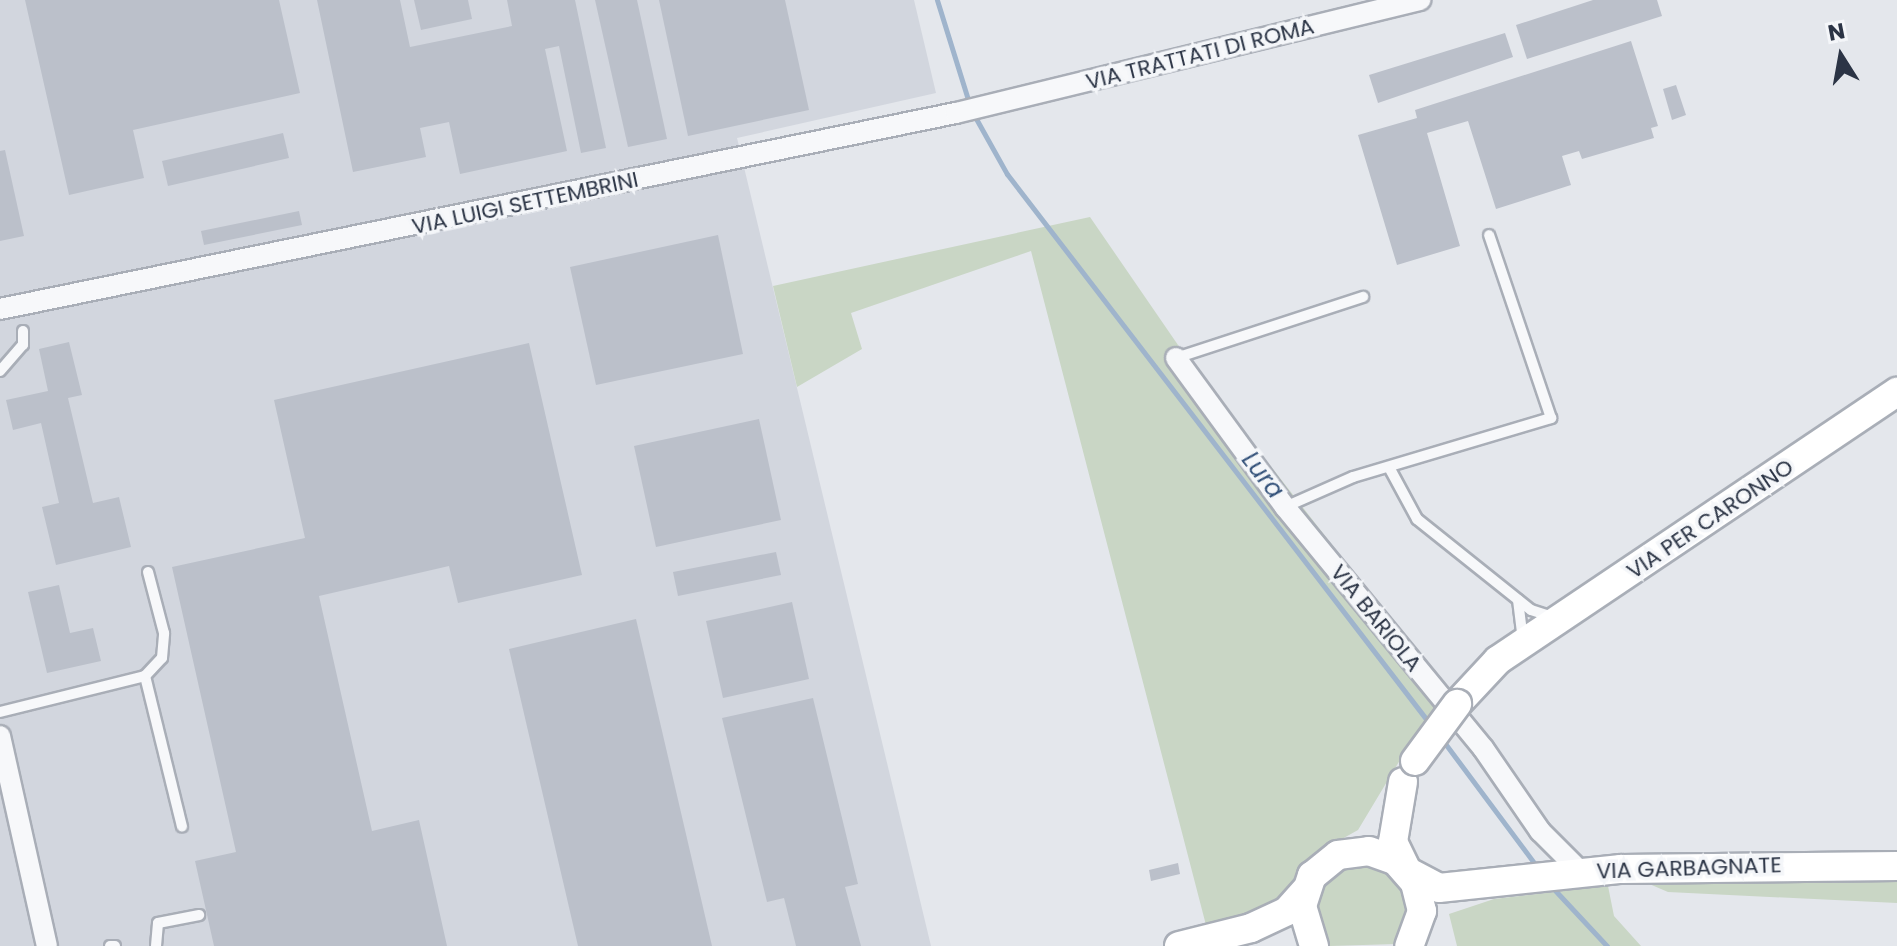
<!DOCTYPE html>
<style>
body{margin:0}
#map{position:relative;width:1897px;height:946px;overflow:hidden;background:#e4e7ec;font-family:Poppins,sans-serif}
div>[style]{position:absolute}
.built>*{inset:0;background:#d2d6de}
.green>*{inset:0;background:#c9d6c5}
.stream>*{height:5px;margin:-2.5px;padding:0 2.5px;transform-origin:2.5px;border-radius:2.5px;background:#9fb4cc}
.building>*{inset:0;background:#bbc0ca}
.roads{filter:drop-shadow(2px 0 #a9aeb7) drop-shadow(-2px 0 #a9aeb7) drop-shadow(0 2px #a9aeb7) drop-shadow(0 -2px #a9aeb7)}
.lane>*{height:10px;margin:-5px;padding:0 5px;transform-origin:5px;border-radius:5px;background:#f7f8fa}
.street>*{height:20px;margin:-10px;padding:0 10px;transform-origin:10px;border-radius:10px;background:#f7f8fa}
.secondary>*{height:28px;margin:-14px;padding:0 14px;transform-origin:14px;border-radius:14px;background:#fff}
.bridges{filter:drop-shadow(2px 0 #a9aeb7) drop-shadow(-2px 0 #a9aeb7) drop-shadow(0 2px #a9aeb7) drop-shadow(0 -2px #a9aeb7)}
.secondary-bridge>*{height:28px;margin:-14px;padding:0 14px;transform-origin:14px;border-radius:14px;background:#fff}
span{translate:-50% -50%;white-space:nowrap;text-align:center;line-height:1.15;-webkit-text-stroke:7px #f4f6f9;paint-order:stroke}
.street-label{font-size:22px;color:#2b3445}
.water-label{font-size:24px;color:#34527a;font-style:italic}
.north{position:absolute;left:1801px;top:16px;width:80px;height:80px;-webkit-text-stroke:6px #f4f6f9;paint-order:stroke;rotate:349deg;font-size:22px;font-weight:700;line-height:32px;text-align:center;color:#2b3445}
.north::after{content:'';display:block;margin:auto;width:28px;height:36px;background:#2b3445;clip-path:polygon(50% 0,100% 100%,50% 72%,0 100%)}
</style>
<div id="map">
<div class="built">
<i style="clip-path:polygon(0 0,914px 0,936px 93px,737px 138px,931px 946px,0 946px)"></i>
</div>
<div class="green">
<i style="clip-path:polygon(1090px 217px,1189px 361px,1448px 694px,1403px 755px,1358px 830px,1315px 854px,1279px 904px,1207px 929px,1031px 251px,851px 313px,862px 349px,797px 387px,773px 286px)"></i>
<i style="clip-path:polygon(1380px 864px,1402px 881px,1411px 907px,1396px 944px,1330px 946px,1323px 938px,1315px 898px,1320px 886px,1340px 867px)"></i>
<i style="clip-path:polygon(1897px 876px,1897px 903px,1668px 892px,1640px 880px)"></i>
<i style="clip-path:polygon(1608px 886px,1614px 916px,1641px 946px,1457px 946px,1449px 914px,1494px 899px)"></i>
</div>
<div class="stream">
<i style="left:937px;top:0;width:111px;rotate:72.7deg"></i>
<i style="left:974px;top:115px;width:68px;rotate:60.8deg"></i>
<i style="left:1007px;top:174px;width:694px;rotate:52.44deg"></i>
<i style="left:1441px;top:738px;width:162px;rotate:53.3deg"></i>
<i style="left:1551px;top:886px;width:82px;rotate:47deg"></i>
</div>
<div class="building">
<i style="clip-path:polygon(25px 0,279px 0,300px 93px,133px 130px,144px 178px,69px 195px)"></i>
<i style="clip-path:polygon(317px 0,400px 0,410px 47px,512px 26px,507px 0,575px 0,606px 148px,581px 153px,559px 46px,545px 49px,567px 151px,460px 174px,449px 122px,420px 128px,426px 157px,353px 172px)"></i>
<i style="clip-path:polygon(414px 0,468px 0,472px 19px,421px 30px)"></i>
<i style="clip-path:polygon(595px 0,637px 0,667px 139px,628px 147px)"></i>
<i style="clip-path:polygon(659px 0,785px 0,809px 110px,688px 136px)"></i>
<i style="clip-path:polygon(1593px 0,1657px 0,1662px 16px,1527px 59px,1516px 25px)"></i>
<i style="clip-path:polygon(1505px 33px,1513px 57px,1378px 103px,1369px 75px)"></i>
<i style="clip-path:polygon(1631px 41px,1658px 126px,1651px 128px,1654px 138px,1582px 159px,1579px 151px,1562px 156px,1571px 185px,1496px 209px,1468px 121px,1427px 133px,1460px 246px,1397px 265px,1358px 135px,1417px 118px,1415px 110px)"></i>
<i style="clip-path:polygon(1676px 85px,1686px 115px,1672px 120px,1663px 89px)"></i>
<i style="clip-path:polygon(283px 133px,289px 158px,168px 186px,162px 161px)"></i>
<i style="clip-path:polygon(5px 150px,24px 236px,0 241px,0 151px)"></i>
<i style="clip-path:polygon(299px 211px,302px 225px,204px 245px,201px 231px)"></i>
<i style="clip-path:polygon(718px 235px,743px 354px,596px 385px,570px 267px)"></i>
<i style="clip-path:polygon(69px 342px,82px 395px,68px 398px,93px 503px,119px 497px,131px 547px,56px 565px,42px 507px,59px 503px,41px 423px,13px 430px,6px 400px,48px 391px,39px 349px)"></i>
<i style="clip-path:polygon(529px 343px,582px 575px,458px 603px,449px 566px,319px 596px,372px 831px,419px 820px,447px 946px,214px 946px,195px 861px,236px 852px,172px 567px,305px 538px,274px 400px)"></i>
<i style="clip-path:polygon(759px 419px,781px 520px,656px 547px,634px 446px)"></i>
<i style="clip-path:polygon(776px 552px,781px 575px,678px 596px,673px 572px)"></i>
<i style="clip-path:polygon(59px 585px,70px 633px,93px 628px,101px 661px,47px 673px,28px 592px)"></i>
<i style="clip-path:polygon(792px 602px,809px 679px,723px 698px,706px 621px)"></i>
<i style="clip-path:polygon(636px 619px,712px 946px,578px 946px,509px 649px)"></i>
<i style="clip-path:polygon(813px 698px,858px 884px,845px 887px,861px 946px,796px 946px,784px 898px,767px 902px,722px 718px)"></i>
<i style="clip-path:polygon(1178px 863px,1180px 874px,1151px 881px,1149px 870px)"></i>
</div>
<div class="roads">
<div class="lane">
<i style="left:1176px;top:358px;width:197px;rotate:-18.1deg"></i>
<i style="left:0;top:371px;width:35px;rotate:-49deg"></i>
<i style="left:23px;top:345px;width:14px;rotate:-90deg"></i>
<i style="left:1390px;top:469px;width:57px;rotate:61.6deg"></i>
<i style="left:1417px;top:519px;width:146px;rotate:38.6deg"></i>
<i style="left:1531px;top:610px;width:22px;rotate:18deg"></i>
<i style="left:1285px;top:507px;width:74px;rotate:-23.8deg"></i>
<i style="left:1353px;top:477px;width:207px;rotate:-16.6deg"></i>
<i style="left:1551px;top:418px;width:193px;rotate:-108.7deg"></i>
<i style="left:1518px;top:600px;width:39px;rotate:83deg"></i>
<i style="left:145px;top:676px;width:155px;rotate:76.2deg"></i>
<i style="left:0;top:712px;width:149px;rotate:-13.9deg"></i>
<i style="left:145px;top:676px;width:25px;rotate:-47deg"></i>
<i style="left:162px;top:658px;width:25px;rotate:-85deg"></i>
<i style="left:164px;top:633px;width:63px;rotate:-104.7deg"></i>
<i style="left:110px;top:946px;width:5px"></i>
<i style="left:156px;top:946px;width:23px;rotate:-85deg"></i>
<i style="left:158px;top:923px;width:42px;rotate:-11deg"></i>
</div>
<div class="street">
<i style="left:0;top:309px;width:976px;rotate:-11.59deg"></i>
<i style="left:956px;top:113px;width:478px;rotate:-13.7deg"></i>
<i style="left:1176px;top:358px;width:185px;rotate:53.8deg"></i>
<i style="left:1285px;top:507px;width:312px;rotate:50.6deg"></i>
<i style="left:1483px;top:748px;width:101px;rotate:55.5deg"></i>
<i style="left:1540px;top:831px;width:58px;rotate:45deg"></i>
<i style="left:0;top:736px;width:215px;rotate:77.4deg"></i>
</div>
<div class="secondary">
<i style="left:1457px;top:704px;width:60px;rotate:-47deg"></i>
<i style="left:1498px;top:660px;width:481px;rotate:-33.9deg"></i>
<i style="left:1403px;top:782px;width:61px;rotate:99.5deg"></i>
<i style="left:1393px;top:842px;width:32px;rotate:64deg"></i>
<i style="left:1407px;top:871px;width:36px;rotate:28deg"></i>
<i style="left:1439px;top:888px;width:183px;rotate:-6deg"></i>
<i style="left:1621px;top:869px;width:276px;rotate:-0.6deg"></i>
<i style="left:1179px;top:946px;width:74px;rotate:-14deg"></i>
<i style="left:1251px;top:928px;width:40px;rotate:-25deg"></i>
<i style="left:1287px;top:911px;width:27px;rotate:-48deg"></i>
<i style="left:1314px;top:946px;width:42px;rotate:-106.7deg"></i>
<i style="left:1302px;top:906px;width:32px;rotate:-72deg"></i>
<i style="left:1312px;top:876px;width:33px;rotate:-39deg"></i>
<i style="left:1338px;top:855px;width:31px;rotate:-7deg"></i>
<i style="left:1369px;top:851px;width:29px;rotate:20deg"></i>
<i style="left:1396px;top:861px;width:29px;rotate:49deg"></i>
<i style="left:1415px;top:883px;width:29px;rotate:76deg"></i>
<i style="left:1422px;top:911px;width:37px;rotate:110deg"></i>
</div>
</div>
<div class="bridges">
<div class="secondary-bridge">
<i style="left:1415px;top:761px;width:71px;rotate:-53.6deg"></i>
</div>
</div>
<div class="street-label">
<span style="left:1200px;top:54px;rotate:-14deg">VIA TRATTATI DI ROMA</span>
<span style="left:525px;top:203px;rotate:-12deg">VIA LUIGI SETTEMBRINI</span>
<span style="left:1710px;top:519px;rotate:-34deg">VIA PER CARONNO</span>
<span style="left:1376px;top:618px;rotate:51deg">VIA BARIOLA</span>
<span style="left:1689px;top:868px;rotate:-2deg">VIA GARBAGNATE</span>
</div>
<div class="water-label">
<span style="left:1263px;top:475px;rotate:52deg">Lura</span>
</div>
<div class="north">N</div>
</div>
